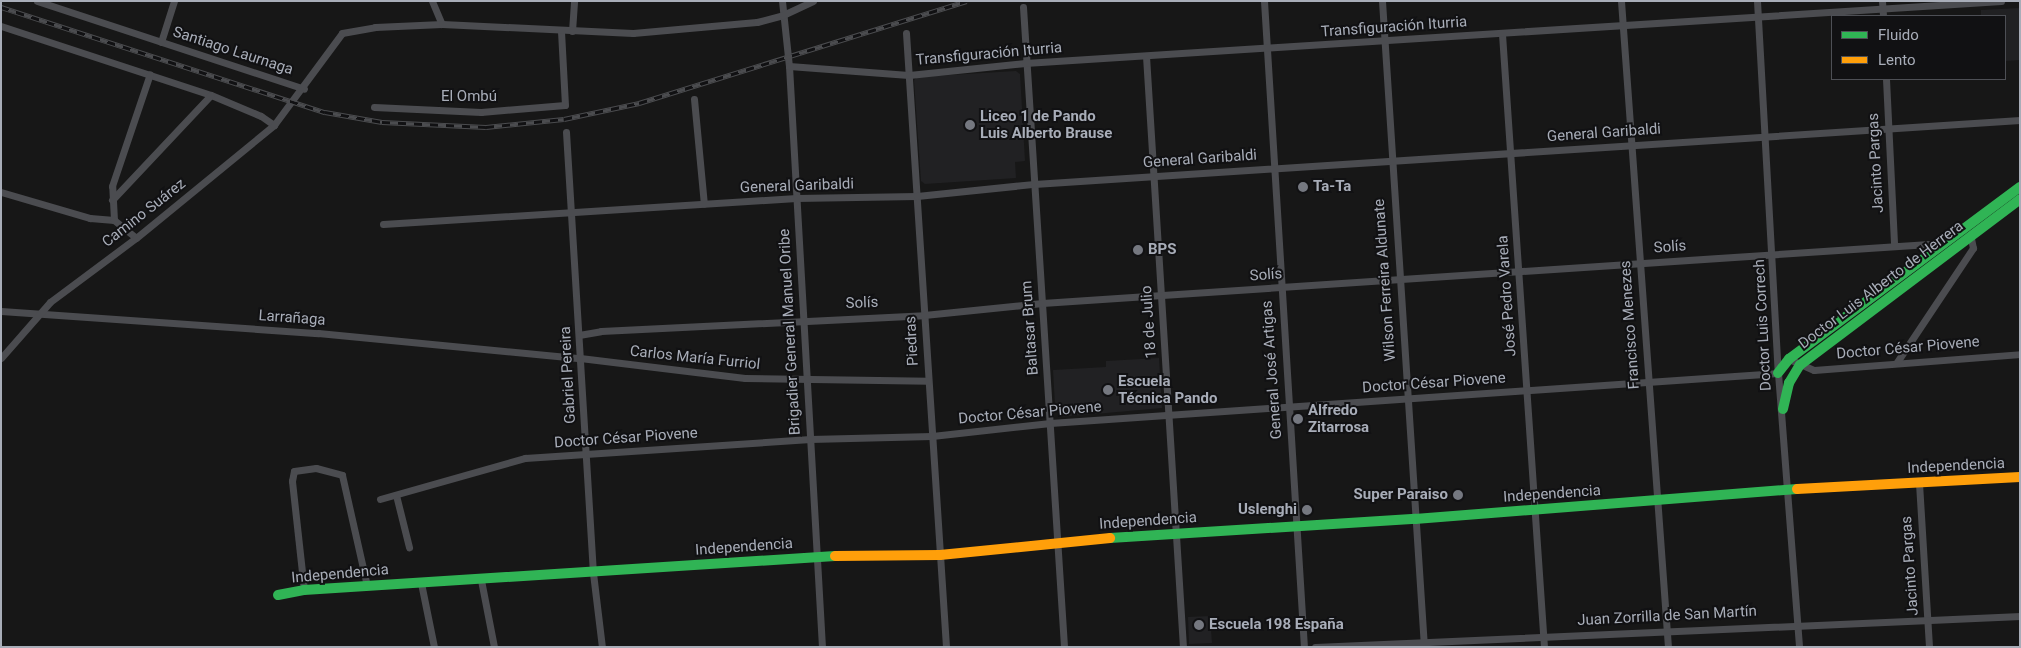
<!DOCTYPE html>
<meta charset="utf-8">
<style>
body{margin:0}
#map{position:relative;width:2021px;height:648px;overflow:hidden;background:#171717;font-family:Roboto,sans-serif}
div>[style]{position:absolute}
.built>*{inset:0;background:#212123}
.street>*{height:7px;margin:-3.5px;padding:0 3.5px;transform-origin:3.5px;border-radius:3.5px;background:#4b4c50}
.fast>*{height:10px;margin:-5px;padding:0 5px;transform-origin:5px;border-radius:5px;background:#30b455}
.slow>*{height:10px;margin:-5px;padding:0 5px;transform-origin:5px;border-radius:5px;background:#ff9f0a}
.rail>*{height:4.5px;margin-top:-2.25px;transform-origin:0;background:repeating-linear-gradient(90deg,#111113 0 8px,#4b4c4f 0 16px);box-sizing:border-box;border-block:1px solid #4b4c4f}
.dots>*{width:14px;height:14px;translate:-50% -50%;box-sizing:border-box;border:2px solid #111113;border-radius:50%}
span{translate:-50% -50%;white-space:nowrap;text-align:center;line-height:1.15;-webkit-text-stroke:4px #111113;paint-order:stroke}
.street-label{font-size:15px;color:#a8adb8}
.poi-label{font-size:15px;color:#a8adb8;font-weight:700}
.left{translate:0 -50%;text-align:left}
.right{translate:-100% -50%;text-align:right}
.frame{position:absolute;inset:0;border:2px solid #a8adb8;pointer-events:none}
.legend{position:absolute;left:1831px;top:15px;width:175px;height:65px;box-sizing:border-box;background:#111113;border:1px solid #4d4f55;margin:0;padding:6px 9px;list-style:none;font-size:15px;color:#a8adb8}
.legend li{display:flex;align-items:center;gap:10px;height:25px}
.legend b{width:25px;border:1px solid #4d4f55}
</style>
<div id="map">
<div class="built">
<i style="clip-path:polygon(2020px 8px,2020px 60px,2005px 61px,2005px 16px,1981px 16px,1981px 10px)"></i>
<i style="clip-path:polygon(1016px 71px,1020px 74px,1025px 161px,1015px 162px,1016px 178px,925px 184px,921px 181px,914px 80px,917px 77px)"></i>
<i style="clip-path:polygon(1159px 358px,1162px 408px,1061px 417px,1060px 405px,1055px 405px,1053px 370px,1106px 367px,1106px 361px)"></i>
<i style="clip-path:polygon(1210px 616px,1212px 643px,1189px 644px,1188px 617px)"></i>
</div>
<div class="street">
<i style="left:37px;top:1px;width:281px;rotate:18.2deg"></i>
<i style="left:432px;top:1px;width:25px;rotate:67deg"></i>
<i style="left:782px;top:1px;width:65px;rotate:83.9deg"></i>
<i style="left:789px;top:66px;width:582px;rotate:86.75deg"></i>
<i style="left:1264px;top:1px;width:647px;rotate:86.46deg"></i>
<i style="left:1382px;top:1px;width:647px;rotate:86.28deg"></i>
<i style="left:1621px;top:1px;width:648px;rotate:85.84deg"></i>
<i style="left:1757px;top:1px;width:373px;rotate:86.8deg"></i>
<i style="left:1778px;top:373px;width:275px;rotate:85.6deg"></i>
<i style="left:1882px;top:1px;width:15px;rotate:86deg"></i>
<i style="left:1023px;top:7px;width:641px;rotate:86.33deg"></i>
<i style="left:1px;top:26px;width:221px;rotate:18.2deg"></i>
<i style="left:211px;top:95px;width:54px;rotate:22.8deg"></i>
<i style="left:261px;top:116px;width:16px;rotate:35deg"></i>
<i style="left:572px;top:31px;width:30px;rotate:-86deg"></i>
<i style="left:906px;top:33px;width:615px;rotate:86.27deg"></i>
<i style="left:1502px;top:34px;width:614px;rotate:86.08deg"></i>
<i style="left:161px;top:42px;width:43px;rotate:-72.4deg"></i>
<i style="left:1146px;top:56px;width:592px;rotate:86.42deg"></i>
<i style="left:789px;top:66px;width:120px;rotate:4.3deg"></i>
<i style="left:909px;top:75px;width:117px;rotate:-5.9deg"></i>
<i style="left:1025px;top:63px;width:978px;rotate:-3.63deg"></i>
<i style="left:1886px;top:79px;width:166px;rotate:87.2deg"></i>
<i style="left:694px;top:99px;width:105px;rotate:84.6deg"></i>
<i style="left:374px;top:107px;width:107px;rotate:2.7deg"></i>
<i style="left:481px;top:112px;width:84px;rotate:-4.8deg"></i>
<i style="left:565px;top:105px;width:75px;rotate:-93.1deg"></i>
<i style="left:566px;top:132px;width:442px;rotate:86.5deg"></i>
<i style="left:593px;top:573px;width:75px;rotate:83.1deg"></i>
<i style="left:1px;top:192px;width:93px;rotate:16.3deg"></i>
<i style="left:90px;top:218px;width:24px;rotate:5deg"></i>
<i style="left:114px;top:220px;width:34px;rotate:-93deg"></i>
<i style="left:112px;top:186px;width:118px;rotate:-71.3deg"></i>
<i style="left:112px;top:200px;width:144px;rotate:-46.7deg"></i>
<i style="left:114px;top:220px;width:28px;rotate:39deg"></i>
<i style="left:383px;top:224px;width:414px;rotate:-3.6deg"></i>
<i style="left:796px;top:198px;width:121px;rotate:-0.9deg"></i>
<i style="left:917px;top:196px;width:118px;rotate:-5.9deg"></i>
<i style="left:1034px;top:184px;width:988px;rotate:-3.71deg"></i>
<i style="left:1px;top:311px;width:318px;rotate:4deg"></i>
<i style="left:318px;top:333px;width:263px;rotate:5.5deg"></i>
<i style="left:580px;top:358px;width:166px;rotate:6.9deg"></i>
<i style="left:745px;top:378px;width:183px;rotate:0.9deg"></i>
<i style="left:579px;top:335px;width:22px;rotate:-10deg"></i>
<i style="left:601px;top:331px;width:323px;rotate:-2.8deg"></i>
<i style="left:924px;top:315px;width:119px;rotate:-5.8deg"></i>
<i style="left:1042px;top:303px;width:904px;rotate:-3.81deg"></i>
<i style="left:1px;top:358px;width:74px;rotate:-48.8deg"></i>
<i style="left:50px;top:302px;width:107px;rotate:-36.7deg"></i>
<i style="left:136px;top:238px;width:178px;rotate:-39.3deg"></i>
<i style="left:274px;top:125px;width:114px;rotate:-53.5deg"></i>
<i style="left:342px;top:33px;width:34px;rotate:-10deg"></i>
<i style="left:375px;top:27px;width:67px;rotate:-2.6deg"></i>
<i style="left:442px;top:24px;width:191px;rotate:2.7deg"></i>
<i style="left:633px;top:33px;width:124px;rotate:-5.1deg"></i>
<i style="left:757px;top:22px;width:27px;rotate:-15deg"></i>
<i style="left:783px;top:15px;width:33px;rotate:-25deg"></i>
<i style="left:1789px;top:359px;width:27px;rotate:24deg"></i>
<i style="left:1814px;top:370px;width:207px;rotate:-4.4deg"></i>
<i style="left:1897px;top:362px;width:137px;rotate:-56.3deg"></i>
<i style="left:1973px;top:248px;width:14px;rotate:-102deg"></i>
<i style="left:1919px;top:483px;width:164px;rotate:86.5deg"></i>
<i style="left:396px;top:495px;width:54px;rotate:76deg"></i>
<i style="left:380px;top:499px;width:151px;rotate:-15.8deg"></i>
<i style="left:525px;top:458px;width:286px;rotate:-3.8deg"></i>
<i style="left:810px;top:439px;width:122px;rotate:-1.4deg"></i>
<i style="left:932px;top:436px;width:119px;rotate:-6.3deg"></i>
<i style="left:1050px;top:423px;width:730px;rotate:-3.93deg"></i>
<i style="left:481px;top:580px;width:68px;rotate:79deg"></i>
<i style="left:421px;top:583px;width:65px;rotate:78.5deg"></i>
<i style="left:304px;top:590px;width:110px;rotate:-96.3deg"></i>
<i style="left:292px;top:481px;width:10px;rotate:-79deg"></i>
<i style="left:294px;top:471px;width:22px;rotate:-8deg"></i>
<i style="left:316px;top:468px;width:27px;rotate:15deg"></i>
<i style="left:342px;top:475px;width:114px;rotate:77.3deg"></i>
<i style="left:1315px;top:647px;width:706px;rotate:-2.52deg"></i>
</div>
<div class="fast">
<i style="left:1778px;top:373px;width:18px;rotate:-52deg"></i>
<i style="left:1789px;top:359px;width:288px;rotate:-36.7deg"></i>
<i style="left:1783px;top:409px;width:27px;rotate:-77deg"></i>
<i style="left:1789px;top:383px;width:21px;rotate:-59deg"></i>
<i style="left:1800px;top:365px;width:276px;rotate:-37deg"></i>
<i style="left:1110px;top:538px;width:306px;rotate:-3.6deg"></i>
<i style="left:1415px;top:519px;width:383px;rotate:-4.5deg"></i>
<i style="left:278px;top:595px;width:26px;rotate:-11deg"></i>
<i style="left:304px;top:590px;width:532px;rotate:-3.66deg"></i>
</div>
<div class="slow">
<i style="left:1797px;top:489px;width:223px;rotate:-3.1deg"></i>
<i style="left:835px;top:556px;width:105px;rotate:-0.5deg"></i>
<i style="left:940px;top:555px;width:171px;rotate:-5.7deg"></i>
</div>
<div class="rail">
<i style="left:1px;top:7px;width:341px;rotate:18deg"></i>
<i style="left:325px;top:112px;width:58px;rotate:10deg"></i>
<i style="left:382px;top:122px;width:104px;rotate:2.8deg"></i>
<i style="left:486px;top:127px;width:78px;rotate:-5.9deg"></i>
<i style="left:564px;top:119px;width:77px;rotate:-12deg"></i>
<i style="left:639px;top:103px;width:343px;rotate:-17.3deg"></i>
</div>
<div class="dots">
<i style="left:970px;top:125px;background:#757880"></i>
<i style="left:1303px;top:187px;background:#757880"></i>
<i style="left:1138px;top:250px;background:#757880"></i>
<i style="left:1108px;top:390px;background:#757880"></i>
<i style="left:1298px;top:419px;background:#757880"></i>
<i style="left:1458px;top:495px;background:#757880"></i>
<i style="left:1307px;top:510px;background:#757880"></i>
<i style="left:1199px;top:625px;background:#757880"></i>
</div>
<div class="street-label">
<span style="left:1394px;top:27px;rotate:-4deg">Transfiguración Iturria</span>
<span style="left:233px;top:51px;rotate:18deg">Santiago Laurnaga</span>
<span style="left:989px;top:54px;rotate:-5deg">Transfiguración Iturria</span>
<span style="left:469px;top:97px">El Ombú</span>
<span style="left:1604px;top:133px;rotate:-4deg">General Garibaldi</span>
<span style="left:1200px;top:159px;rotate:-4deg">General Garibaldi</span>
<span style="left:1876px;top:163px;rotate:-93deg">Jacinto Pargas</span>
<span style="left:797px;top:186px;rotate:-2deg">General Garibaldi</span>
<span style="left:144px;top:213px;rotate:-38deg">Camino Suárez</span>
<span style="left:1670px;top:247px;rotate:-4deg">Solís</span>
<span style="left:1266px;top:275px;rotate:-4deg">Solís</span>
<span style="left:1385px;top:280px;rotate:-94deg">Wilson Ferreira Aldunate</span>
<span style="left:1881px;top:285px;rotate:-37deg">Doctor Luis Alberto de Herrera</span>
<span style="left:1507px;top:296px;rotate:-94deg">José Pedro Varela</span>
<span style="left:862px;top:303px;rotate:-2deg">Solís</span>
<span style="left:292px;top:318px;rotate:4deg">Larrañaga</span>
<span style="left:1149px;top:322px;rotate:-94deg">18 de Julio</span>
<span style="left:1630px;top:325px;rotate:-94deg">Francisco Menezes</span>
<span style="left:1763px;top:325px;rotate:-93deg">Doctor Luis Correch</span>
<span style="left:1030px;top:328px;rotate:-94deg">Baltasar Brum</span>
<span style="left:790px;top:332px;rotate:-93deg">Brigadier General Manuel Oribe</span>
<span style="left:912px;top:341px;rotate:-93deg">Piedras</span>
<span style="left:1908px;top:348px;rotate:-5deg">Doctor César Piovene</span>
<span style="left:695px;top:358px;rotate:6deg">Carlos María Furriol</span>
<span style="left:1272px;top:370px;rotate:-94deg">General José Artigas</span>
<span style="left:568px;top:375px;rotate:-93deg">Gabriel Pereira</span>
<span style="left:1434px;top:383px;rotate:-4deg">Doctor César Piovene</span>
<span style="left:1030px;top:413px;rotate:-5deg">Doctor César Piovene</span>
<span style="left:626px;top:438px;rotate:-4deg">Doctor César Piovene</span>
<span style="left:1956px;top:466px;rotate:-3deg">Independencia</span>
<span style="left:1552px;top:494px;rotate:-4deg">Independencia</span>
<span style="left:1148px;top:521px;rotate:-4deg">Independencia</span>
<span style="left:744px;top:547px;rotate:-4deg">Independencia</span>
<span style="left:1910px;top:566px;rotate:-94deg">Jacinto Pargas</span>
<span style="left:340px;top:574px;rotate:-5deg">Independencia</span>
<span style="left:1667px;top:616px;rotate:-3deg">Juan Zorrilla de San Martín</span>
</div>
<div class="poi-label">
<span class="left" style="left:980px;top:125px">Liceo 1 de Pando<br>Luis Alberto Brause</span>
<span class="left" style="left:1313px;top:187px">Ta-Ta</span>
<span class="left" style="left:1148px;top:250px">BPS</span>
<span class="left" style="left:1118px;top:390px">Escuela<br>Técnica Pando</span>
<span class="left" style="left:1308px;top:419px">Alfredo<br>Zitarrosa</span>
<span class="right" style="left:1448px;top:495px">Super Paraiso</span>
<span class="right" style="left:1297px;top:510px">Uslenghi</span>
<span class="left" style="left:1209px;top:625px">Escuela 198 España</span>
</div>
<div class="frame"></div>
<ul class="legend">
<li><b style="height:6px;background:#30b455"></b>Fluido</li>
<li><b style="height:6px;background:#ff9f0a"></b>Lento</li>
</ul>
</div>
